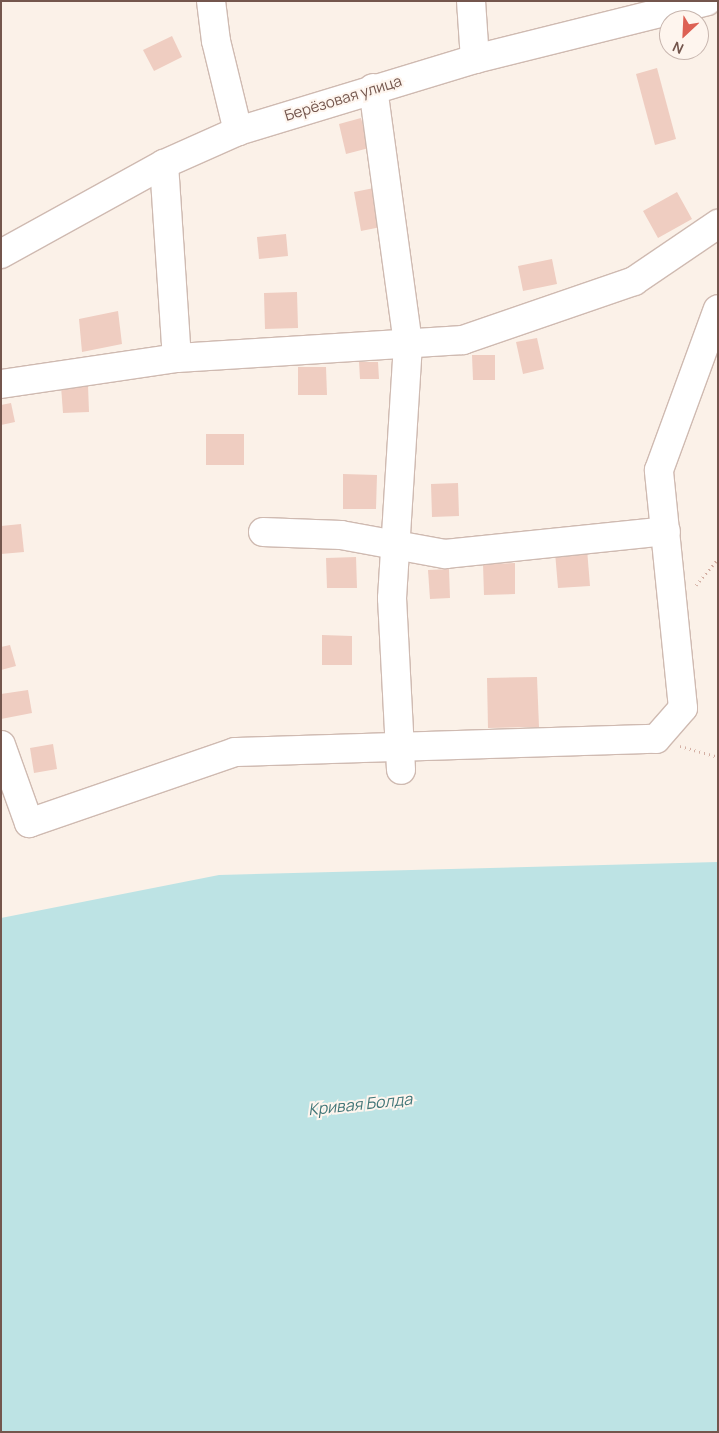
<!DOCTYPE html>
<meta charset="utf-8">
<style>
body{margin:0}
#map{position:relative;width:719px;height:1433px;overflow:hidden;background:#fbf1e8;font-family:Manrope,sans-serif}
div>[style]{position:absolute}
.water>*{inset:0;background:#bde3e4}
.building>*{inset:0;background:#efcdc1}
.path>*{height:3px;margin-top:-1.5px;transform-origin:0;background:repeating-linear-gradient(90deg,#d4b0a4 0 1px,transparent 0 5px)}
.roads{filter:drop-shadow(1px 0 #cfbab1) drop-shadow(-1px 0 #cfbab1) drop-shadow(0 1px #cfbab1) drop-shadow(0 -1px #cfbab1)}
.minor>*{height:28px;margin:-14px;padding:0 14px;transform-origin:14px;border-radius:14px;background:#fff}
span{translate:-50% -50%;white-space:nowrap;text-align:center;line-height:1.15;-webkit-text-stroke:4px #fef5ee;paint-order:stroke}
.street-label{font-size:15px;color:#74564d}
.water-label{font-size:16px;color:#427678;font-style:italic}
.frame{position:absolute;inset:0;border:2px solid #74564d;pointer-events:none}
.north{position:absolute;left:659px;top:10px;width:50px;height:50px;box-sizing:border-box;background:#fef5ee;border:1px solid #c7b5ae;border-radius:50%;rotate:205deg;font-size:14px;font-weight:700;line-height:20px;text-align:center;color:#74564d}
.north::after{content:'';display:block;margin:auto;width:18px;height:22px;background:#dd6154;clip-path:polygon(50% 0,100% 100%,50% 72%,0 100%)}
</style>
<div id="map">
<div class="water">
<i style="clip-path:polygon(718px 862px,718px 1432px,1px 1432px,1px 918px,219px 875px)"></i>
</div>
<div class="building">
<i style="clip-path:polygon(172px 36px,182px 57px,154px 71px,143px 50px)"></i>
<i style="clip-path:polygon(657px 68px,676px 139px,655px 145px,636px 74px)"></i>
<i style="clip-path:polygon(361px 118px,369px 148px,346px 154px,339px 124px)"></i>
<i style="clip-path:polygon(374px 188px,381px 227px,361px 231px,354px 192px)"></i>
<i style="clip-path:polygon(677px 192px,692px 219px,658px 238px,643px 211px)"></i>
<i style="clip-path:polygon(286px 234px,288px 256px,259px 259px,257px 237px)"></i>
<i style="clip-path:polygon(552px 259px,557px 284px,523px 291px,518px 266px)"></i>
<i style="clip-path:polygon(297px 292px,298px 328px,265px 329px,264px 293px)"></i>
<i style="clip-path:polygon(118px 311px,122px 344px,82px 352px,79px 319px)"></i>
<i style="clip-path:polygon(537px 338px,544px 369px,523px 374px,516px 342px)"></i>
<i style="clip-path:polygon(472px 355px,495px 355px,495px 380px,473px 380px)"></i>
<i style="clip-path:polygon(359px 362px,378px 362px,379px 379px,360px 379px)"></i>
<i style="clip-path:polygon(298px 367px,326px 367px,327px 395px,298px 395px)"></i>
<i style="clip-path:polygon(88px 385px,89px 412px,63px 413px,61px 386px)"></i>
<i style="clip-path:polygon(11px 403px,15px 422px,1px 425px,1px 405px)"></i>
<i style="clip-path:polygon(206px 434px,244px 434px,244px 465px,206px 465px)"></i>
<i style="clip-path:polygon(343px 474px,377px 475px,376px 509px,343px 509px)"></i>
<i style="clip-path:polygon(458px 483px,459px 516px,432px 517px,431px 484px)"></i>
<i style="clip-path:polygon(21px 524px,24px 552px,1px 554px,1px 526px)"></i>
<i style="clip-path:polygon(587px 549px,590px 586px,558px 588px,555px 552px)"></i>
<i style="clip-path:polygon(356px 557px,357px 588px,327px 588px,326px 558px)"></i>
<i style="clip-path:polygon(515px 563px,515px 594px,484px 595px,483px 564px)"></i>
<i style="clip-path:polygon(449px 569px,450px 598px,430px 599px,428px 570px)"></i>
<i style="clip-path:polygon(322px 635px,352px 636px,352px 665px,322px 665px)"></i>
<i style="clip-path:polygon(10px 645px,16px 666px,1px 670px,1px 647px)"></i>
<i style="clip-path:polygon(537px 677px,539px 727px,488px 728px,487px 678px)"></i>
<i style="clip-path:polygon(28px 690px,32px 713px,1px 719px,1px 694px)"></i>
<i style="clip-path:polygon(53px 744px,57px 769px,34px 773px,30px 748px)"></i>
</div>
<div class="path">
<i style="left:696px;top:585px;width:34px;rotate:-50deg"></i>
<i style="left:680px;top:746px;width:40px;rotate:16deg"></i>
</div>
<div class="roads">
<div class="minor">
<i style="left:211px;top:1px;width:40px;rotate:82.9deg"></i>
<i style="left:216px;top:41px;width:93px;rotate:76.3deg"></i>
<i style="left:471px;top:1px;width:58px;rotate:86.1deg"></i>
<i style="left:373px;top:88px;width:258px;rotate:82.2deg"></i>
<i style="left:408px;top:344px;width:255px;rotate:93.6deg"></i>
<i style="left:392px;top:598px;width:172px;rotate:87deg"></i>
<i style="left:164px;top:164px;width:194px;rotate:86.2deg"></i>
<i style="left:1px;top:254px;width:186px;rotate:-28.9deg"></i>
<i style="left:164px;top:164px;width:81px;rotate:-24deg"></i>
<i style="left:238px;top:131px;width:248px;rotate:-16.9deg"></i>
<i style="left:475px;top:59px;width:239px;rotate:-14deg"></i>
<i style="left:1px;top:384px;width:178px;rotate:-8.4deg"></i>
<i style="left:177px;top:358px;width:287px;rotate:-3.6deg"></i>
<i style="left:463px;top:340px;width:181px;rotate:-19deg"></i>
<i style="left:634px;top:281px;width:102px;rotate:-34.2deg"></i>
<i style="left:263px;top:532px;width:78px;rotate:2.2deg"></i>
<i style="left:341px;top:535px;width:106px;rotate:10.4deg"></i>
<i style="left:445px;top:554px;width:222px;rotate:-5.9deg"></i>
<i style="left:1px;top:745px;width:83px;rotate:70.3deg"></i>
<i style="left:29px;top:823px;width:218px;rotate:-19deg"></i>
<i style="left:235px;top:752px;width:421px;rotate:-1.8deg"></i>
<i style="left:656px;top:739px;width:41px;rotate:-48.9deg"></i>
<i style="left:683px;top:708px;width:239px;rotate:-95.8deg"></i>
<i style="left:659px;top:470px;width:171px;rotate:-69.9deg"></i>
</div>
</div>
<div class="street-label">
<span style="left:343px;top:98px;rotate:-17deg">Берёзовая улица</span>
</div>
<div class="water-label">
<span style="left:360px;top:1104px;rotate:-6deg">Кривая Болда</span>
</div>
<div class="frame"></div>
<div class="north">N</div>
</div>
